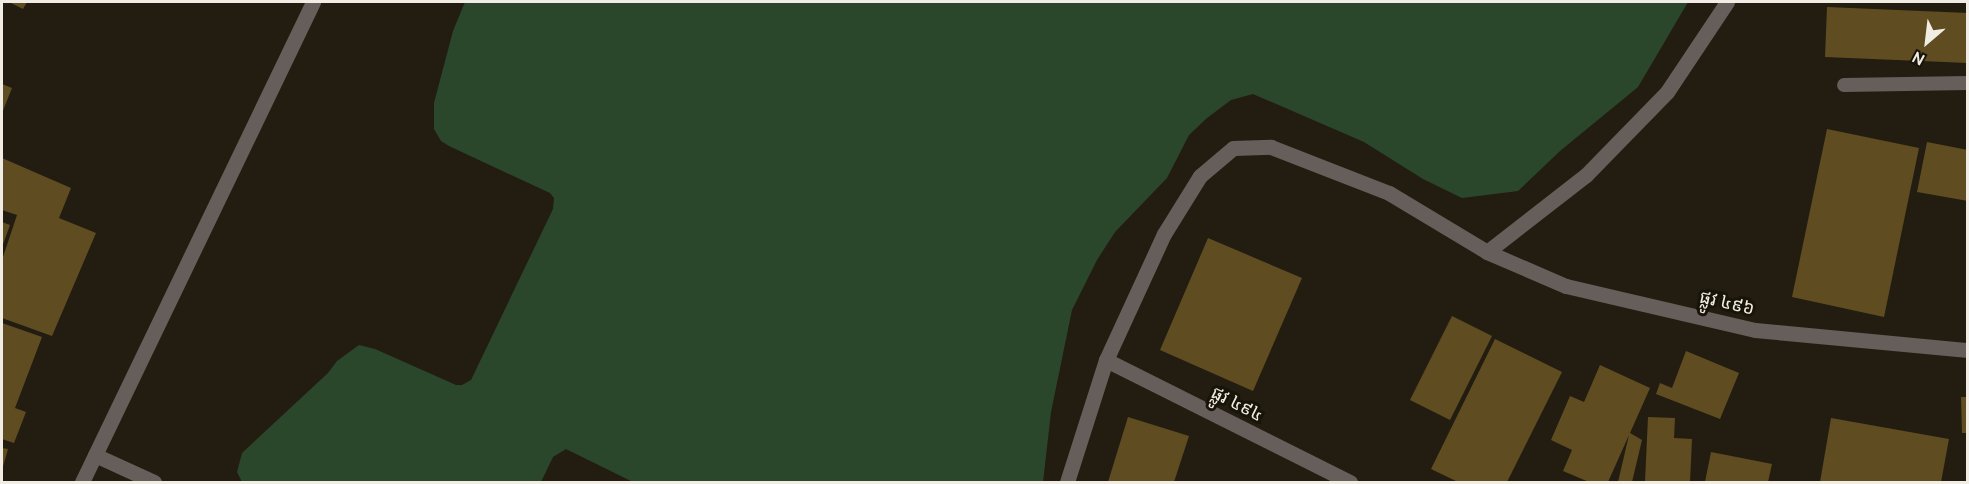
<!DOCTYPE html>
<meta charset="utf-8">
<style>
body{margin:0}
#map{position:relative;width:1969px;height:484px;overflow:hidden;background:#231d11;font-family:Cabin,"Noto Sans Khmer",sans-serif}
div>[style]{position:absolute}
.green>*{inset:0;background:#2b472b}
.building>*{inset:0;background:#5f4d21}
.service>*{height:14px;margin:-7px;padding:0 7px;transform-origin:7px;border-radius:7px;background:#655e5b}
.minor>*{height:15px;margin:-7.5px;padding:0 7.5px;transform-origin:7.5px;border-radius:7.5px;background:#655e5b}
span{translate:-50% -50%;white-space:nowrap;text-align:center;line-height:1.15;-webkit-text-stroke:6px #191408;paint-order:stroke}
.street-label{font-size:18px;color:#f1ede5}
.frame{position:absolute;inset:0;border:3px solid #f1ede5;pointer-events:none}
.north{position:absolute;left:1897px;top:12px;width:60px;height:60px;-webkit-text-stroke:4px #191408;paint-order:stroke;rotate:208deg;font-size:16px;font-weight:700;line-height:24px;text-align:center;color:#f1ede5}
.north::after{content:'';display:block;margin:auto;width:21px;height:27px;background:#f1ede5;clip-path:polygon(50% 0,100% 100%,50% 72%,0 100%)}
</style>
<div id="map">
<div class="green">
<i style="clip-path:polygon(465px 2px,1688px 2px,1638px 87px,1560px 151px,1518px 191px,1462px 198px,1423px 179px,1364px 142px,1253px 94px,1231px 100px,1207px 118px,1189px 135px,1167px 178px,1115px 232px,1097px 260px,1072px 310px,1051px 412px,1043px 482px,633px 482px,566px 449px,553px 457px,541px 482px,242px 482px,237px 472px,242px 453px,328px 373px,337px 361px,359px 345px,375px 349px,456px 385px,462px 385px,471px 380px,553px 209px,554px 198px,550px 193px,449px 146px,441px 141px,434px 129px,434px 103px,453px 31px)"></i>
</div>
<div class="building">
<i style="clip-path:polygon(9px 2px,27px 2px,23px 9px)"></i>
<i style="clip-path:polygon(1827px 7px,1968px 13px,1968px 63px,1825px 57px)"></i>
<i style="clip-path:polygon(2px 84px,12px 88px,2px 113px)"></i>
<i style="clip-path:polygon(1827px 129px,1919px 148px,1884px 317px,1792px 297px)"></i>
<i style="clip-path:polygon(1927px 142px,1968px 150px,1968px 201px,1917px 192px)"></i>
<i style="clip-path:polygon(2px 158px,71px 188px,59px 218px,96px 233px,52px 336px,2px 318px,2px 260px,17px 215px,2px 210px)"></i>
<i style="clip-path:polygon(2px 222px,10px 225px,2px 247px)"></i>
<i style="clip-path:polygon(1208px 238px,1302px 278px,1253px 391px,1160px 350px)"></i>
<i style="clip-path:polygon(1452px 316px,1492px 336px,1450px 420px,1410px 400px)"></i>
<i style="clip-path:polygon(2px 323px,42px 337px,15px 408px,26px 412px,14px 443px,2px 439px)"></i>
<i style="clip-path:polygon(1495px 339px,1562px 372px,1507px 482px,1458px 482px,1431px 469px)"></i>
<i style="clip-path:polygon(1686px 351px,1739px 373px,1720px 419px,1656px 394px,1660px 383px,1672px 388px)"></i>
<i style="clip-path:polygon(1600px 365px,1650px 388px,1630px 433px,1642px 440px,1632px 482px,1618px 482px,1629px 435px,1608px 482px,1589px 482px,1563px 471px,1572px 450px,1551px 440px,1570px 396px,1584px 402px)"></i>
<i style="clip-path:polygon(1961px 397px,1968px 397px,1968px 433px,1962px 433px)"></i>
<i style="clip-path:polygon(1128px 417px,1189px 436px,1174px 482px,1108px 482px)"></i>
<i style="clip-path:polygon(1648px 417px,1675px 418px,1674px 438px,1692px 439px,1690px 482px,1645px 482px)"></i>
<i style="clip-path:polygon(1831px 418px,1949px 439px,1941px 482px,1820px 482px)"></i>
<i style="clip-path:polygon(2px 448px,8px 449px,2px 470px)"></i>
<i style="clip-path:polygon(1711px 452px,1772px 464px,1768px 482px,1705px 482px)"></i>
</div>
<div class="service">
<i style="left:1844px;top:85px;width:124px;rotate:-0.9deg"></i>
</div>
<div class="minor">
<i style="left:1487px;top:252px;width:125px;rotate:-37.9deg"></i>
<i style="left:1586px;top:175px;width:116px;rotate:-45.7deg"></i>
<i style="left:1667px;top:92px;width:108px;rotate:-56.3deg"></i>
<i style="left:1106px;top:360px;width:273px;rotate:26.6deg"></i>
<i style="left:95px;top:455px;width:65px;rotate:24.6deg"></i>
<i style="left:82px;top:482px;width:533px;rotate:-64.3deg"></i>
<i style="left:1067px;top:482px;width:128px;rotate:-72.3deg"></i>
<i style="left:1106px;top:360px;width:139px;rotate:-65.3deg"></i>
<i style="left:1164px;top:234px;width:68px;rotate:-58.2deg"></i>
<i style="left:1200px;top:176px;width:43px;rotate:-40.3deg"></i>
<i style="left:1233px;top:148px;width:38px;rotate:-2deg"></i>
<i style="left:1271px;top:147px;width:127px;rotate:21.3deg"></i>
<i style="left:1389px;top:193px;width:114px;rotate:31deg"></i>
<i style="left:1487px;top:252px;width:86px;rotate:23.3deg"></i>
<i style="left:1566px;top:286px;width:194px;rotate:13.1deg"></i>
<i style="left:1755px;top:330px;width:214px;rotate:5.4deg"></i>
</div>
<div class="street-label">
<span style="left:1727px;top:303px;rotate:13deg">ផ្លូវ ៤៩៦</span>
<span style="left:1237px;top:404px;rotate:27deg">ផ្លូវ ៤៩៤</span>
</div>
<div class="frame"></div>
<div class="north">N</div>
</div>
